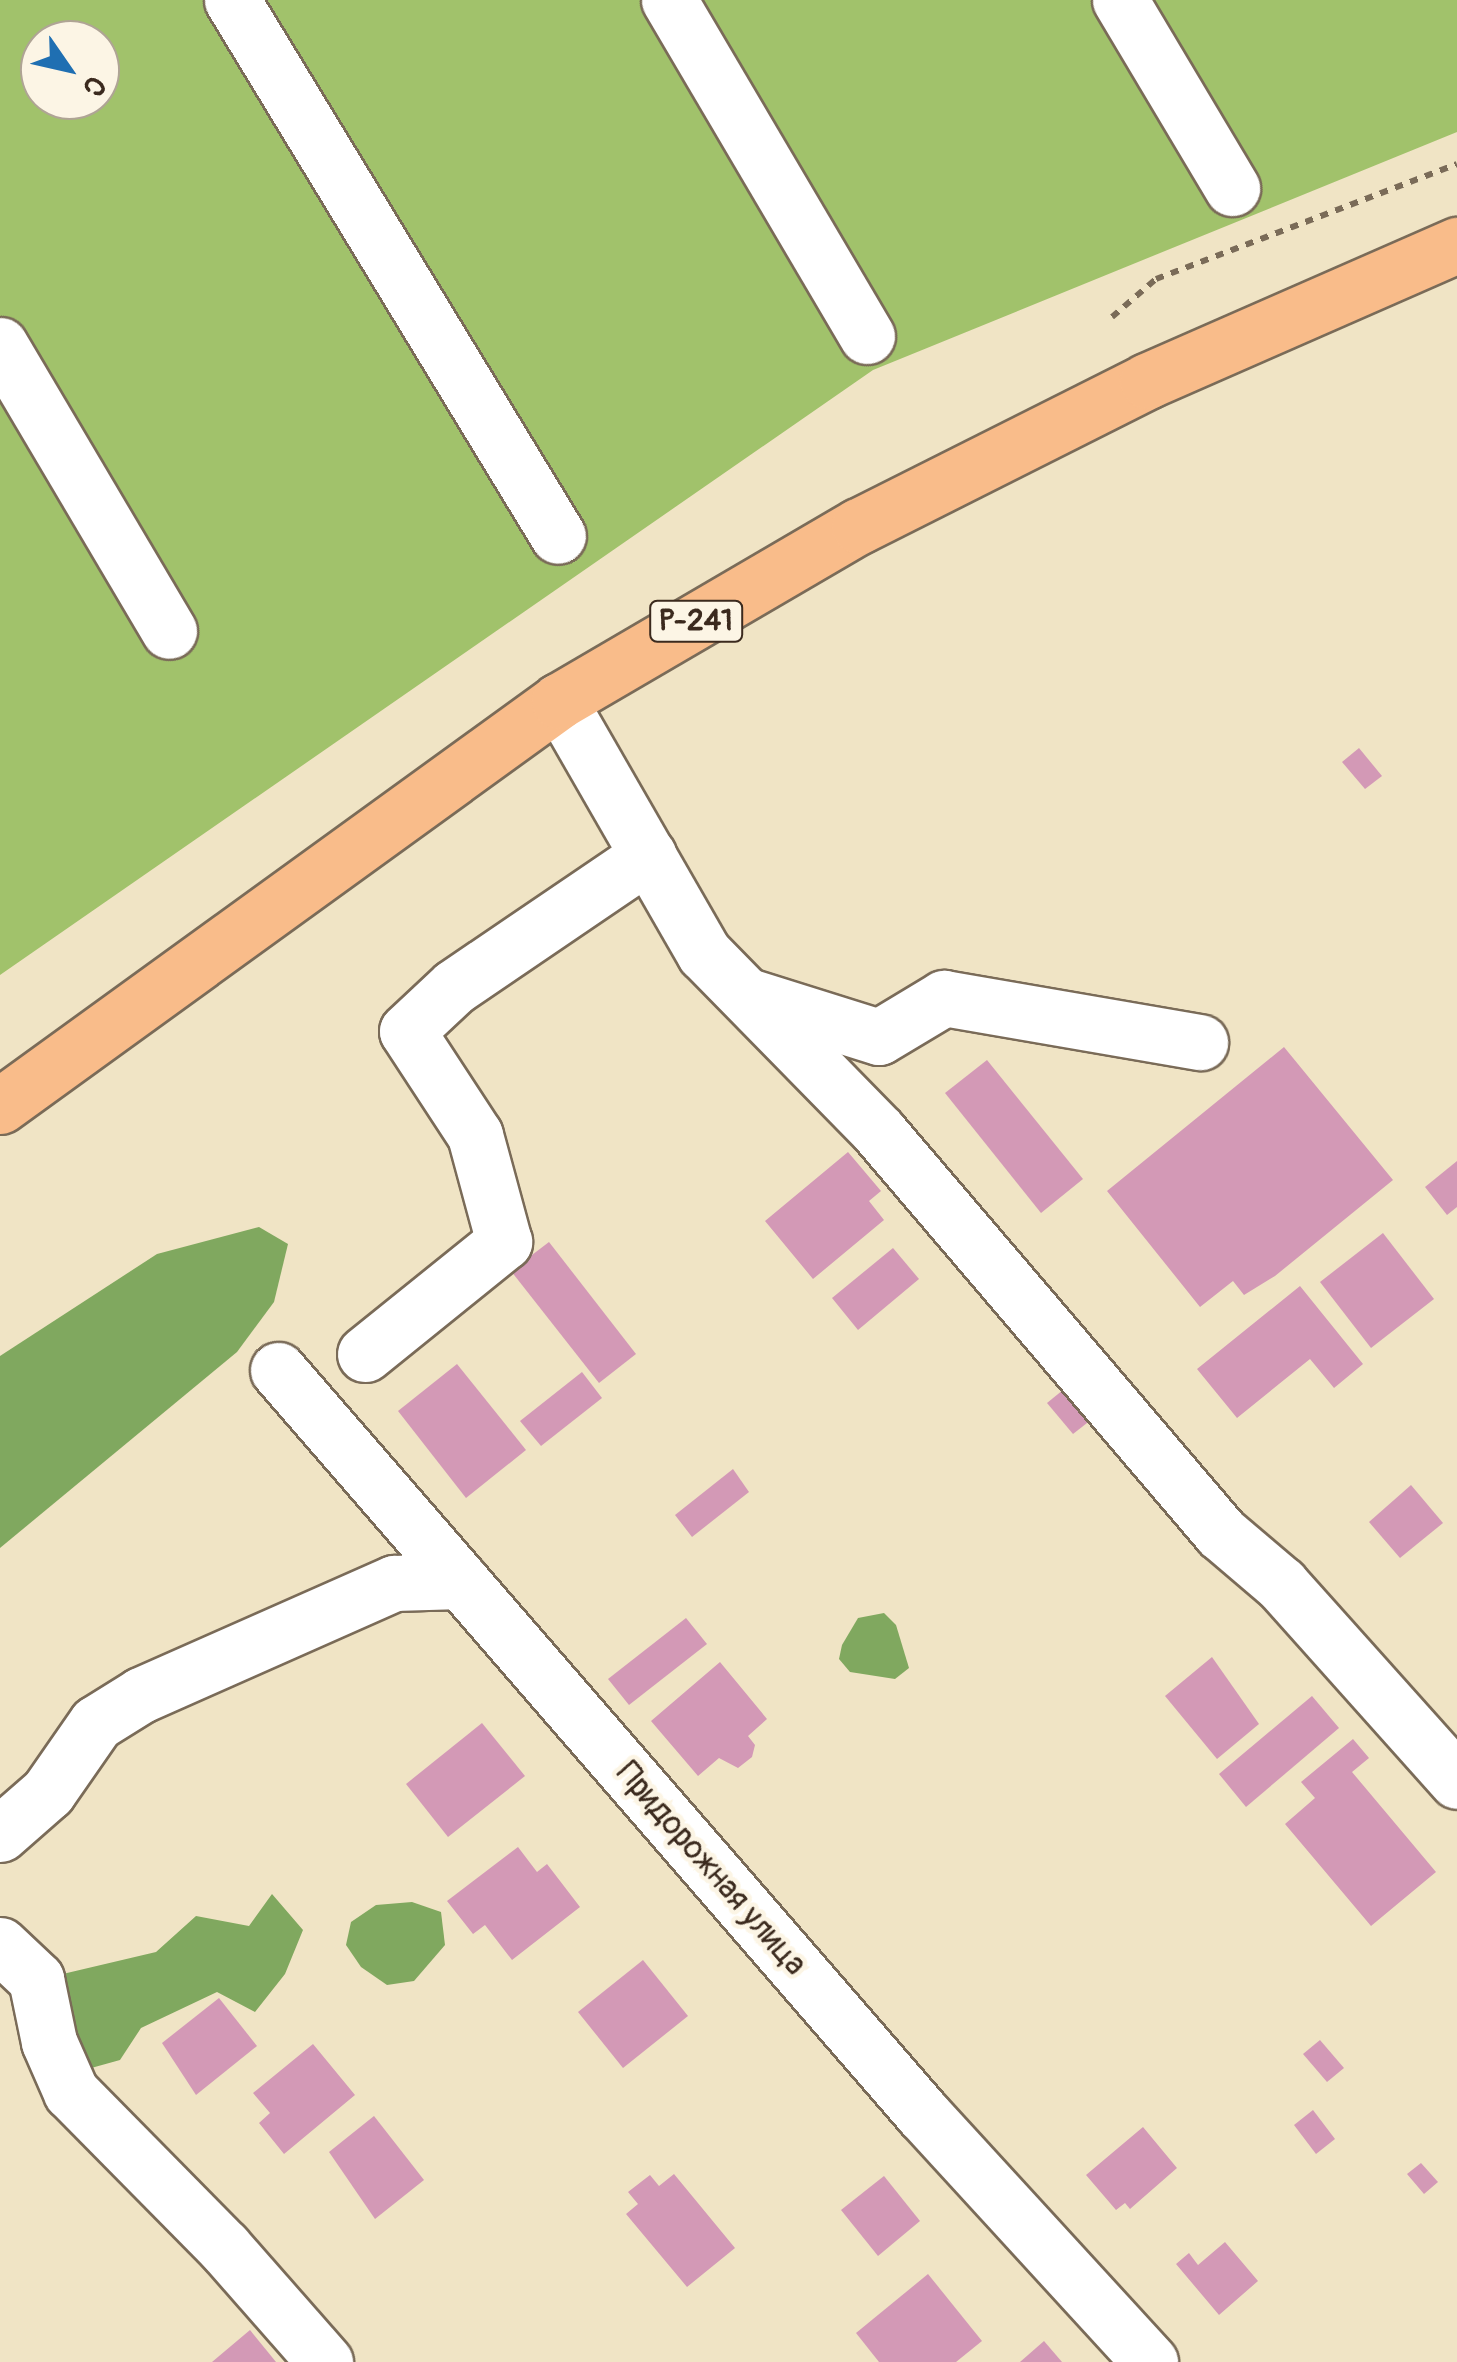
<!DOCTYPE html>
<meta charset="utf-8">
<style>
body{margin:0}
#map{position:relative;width:1457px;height:2362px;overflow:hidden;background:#f0e4c5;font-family:Pangolin,sans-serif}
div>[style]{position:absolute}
.green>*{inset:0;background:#a1c26b}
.forest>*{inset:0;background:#80a85f}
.building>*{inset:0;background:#d399b6}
.path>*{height:6px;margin-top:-3px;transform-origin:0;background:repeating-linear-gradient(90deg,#7a6b58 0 8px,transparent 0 16px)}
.roads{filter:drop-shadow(2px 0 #7a6b58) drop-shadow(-2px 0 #7a6b58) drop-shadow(0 2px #7a6b58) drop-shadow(0 -2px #7a6b58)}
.minor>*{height:55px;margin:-27.5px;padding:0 27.5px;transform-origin:27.5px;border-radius:27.5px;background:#fff}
.highway>*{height:55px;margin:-27.5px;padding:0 27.5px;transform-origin:27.5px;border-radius:27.5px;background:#f9bc8a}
span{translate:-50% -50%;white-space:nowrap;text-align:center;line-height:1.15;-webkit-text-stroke:9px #fcf5e5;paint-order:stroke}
.shield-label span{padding:2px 8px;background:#fcf5e5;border:2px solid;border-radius:8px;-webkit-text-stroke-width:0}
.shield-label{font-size:30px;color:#3b2a1e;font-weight:700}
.street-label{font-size:32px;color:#3b2a1e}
.north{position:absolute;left:20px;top:20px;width:100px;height:100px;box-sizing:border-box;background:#fcf5e5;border:2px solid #afa495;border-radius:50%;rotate:124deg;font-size:28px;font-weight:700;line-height:40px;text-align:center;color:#3b2a1e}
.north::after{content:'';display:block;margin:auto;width:35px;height:45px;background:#1f6fb2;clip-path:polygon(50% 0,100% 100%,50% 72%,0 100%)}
</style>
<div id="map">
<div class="green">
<i style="clip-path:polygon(evenodd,0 0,1457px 0,1457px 132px,873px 370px,0 975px,0 0,40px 40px,100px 40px,100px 100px,40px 100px,40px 40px)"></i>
</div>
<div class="forest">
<i style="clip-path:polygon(259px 1227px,288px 1244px,274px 1302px,237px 1352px,0 1548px,0 1356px,157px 1254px)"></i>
<i style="clip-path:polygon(884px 1613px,896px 1625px,909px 1668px,895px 1679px,850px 1672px,839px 1659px,842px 1645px,858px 1618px)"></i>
<i style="clip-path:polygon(272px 1894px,303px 1930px,285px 1974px,255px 2012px,217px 1992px,141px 2028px,120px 2060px,84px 2070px,50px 1977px,156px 1952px,196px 1916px,249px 1926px)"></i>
<i style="clip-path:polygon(412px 1902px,441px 1912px,445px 1945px,414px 1981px,387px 1985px,361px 1967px,346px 1945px,351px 1922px,376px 1905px)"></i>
</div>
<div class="building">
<i style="clip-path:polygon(1359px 748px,1382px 776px,1365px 789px,1342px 762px)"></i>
<i style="clip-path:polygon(1284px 1047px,1393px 1180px,1275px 1276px,1244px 1295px,1233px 1281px,1200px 1307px,1107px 1191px)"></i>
<i style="clip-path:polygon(987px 1060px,1083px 1179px,1041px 1213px,945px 1093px)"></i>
<i style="clip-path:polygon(848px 1152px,881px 1191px,869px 1201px,884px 1220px,813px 1279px,765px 1221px)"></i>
<i style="clip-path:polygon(1457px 1161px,1457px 1207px,1447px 1215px,1425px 1187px)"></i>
<i style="clip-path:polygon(1383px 1233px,1434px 1299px,1371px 1348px,1320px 1282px)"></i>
<i style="clip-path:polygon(549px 1242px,636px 1354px,599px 1383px,511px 1271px)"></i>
<i style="clip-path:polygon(893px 1248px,919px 1279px,858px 1330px,832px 1298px)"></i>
<i style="clip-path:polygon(1300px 1286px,1363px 1364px,1334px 1388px,1310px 1359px,1237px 1418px,1197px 1369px)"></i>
<i style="clip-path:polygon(457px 1364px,526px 1450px,466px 1498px,398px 1411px)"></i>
<i style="clip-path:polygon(582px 1372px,602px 1398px,541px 1446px,520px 1421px)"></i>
<i style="clip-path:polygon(1074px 1381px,1101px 1412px,1073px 1434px,1047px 1403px)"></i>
<i style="clip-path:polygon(733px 1469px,749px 1492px,692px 1537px,675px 1515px)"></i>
<i style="clip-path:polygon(1411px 1485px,1443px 1523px,1400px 1558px,1369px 1522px)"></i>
<i style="clip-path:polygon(686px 1618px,707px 1644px,629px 1705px,608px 1679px)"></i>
<i style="clip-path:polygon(1212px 1657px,1259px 1724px,1217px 1759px,1165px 1696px)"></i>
<i style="clip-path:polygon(720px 1662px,767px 1719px,748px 1736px,755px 1745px,752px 1757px,738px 1768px,719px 1758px,698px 1776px,651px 1721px)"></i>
<i style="clip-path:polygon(1312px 1696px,1339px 1728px,1246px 1807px,1219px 1774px)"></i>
<i style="clip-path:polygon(482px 1723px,525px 1776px,448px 1837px,406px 1784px)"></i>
<i style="clip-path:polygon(1353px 1739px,1369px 1758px,1352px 1772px,1436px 1872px,1371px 1926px,1285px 1824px,1315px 1798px,1301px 1782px)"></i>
<i style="clip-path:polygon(518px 1847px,537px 1872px,547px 1864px,580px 1907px,512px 1960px,485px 1925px,473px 1934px,447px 1901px)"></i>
<i style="clip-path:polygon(643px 1960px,688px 2016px,623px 2068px,578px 2012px)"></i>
<i style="clip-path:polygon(219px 1998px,257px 2046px,196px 2095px,162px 2043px)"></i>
<i style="clip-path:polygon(1320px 2040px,1344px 2068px,1327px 2082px,1303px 2054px)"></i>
<i style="clip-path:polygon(313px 2044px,355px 2095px,284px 2154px,259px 2123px,270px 2113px,253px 2093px)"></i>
<i style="clip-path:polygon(1313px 2110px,1335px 2139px,1316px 2154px,1294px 2125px)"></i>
<i style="clip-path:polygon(374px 2116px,424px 2180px,375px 2219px,329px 2152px)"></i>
<i style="clip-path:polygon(1143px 2127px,1177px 2168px,1130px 2209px,1125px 2203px,1116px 2210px,1086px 2175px)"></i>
<i style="clip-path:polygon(1421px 2163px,1438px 2182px,1424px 2194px,1407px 2174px)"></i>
<i style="clip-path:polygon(674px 2174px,735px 2248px,687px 2287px,626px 2214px,638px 2204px,628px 2192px,650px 2175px,659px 2186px)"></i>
<i style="clip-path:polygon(884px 2176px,920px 2221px,878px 2256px,841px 2210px)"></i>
<i style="clip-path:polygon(1225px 2242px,1258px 2281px,1219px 2315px,1176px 2264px,1189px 2253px,1198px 2265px)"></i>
<i style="clip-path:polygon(928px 2274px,982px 2341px,956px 2362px,879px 2362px,856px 2333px)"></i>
<i style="clip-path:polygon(250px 2330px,276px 2362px,212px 2362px)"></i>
<i style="clip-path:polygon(1044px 2341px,1062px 2362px,1020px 2362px)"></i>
</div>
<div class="path">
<i style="left:1112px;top:317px;width:58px;rotate:-40.8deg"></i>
<i style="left:1156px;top:279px;width:322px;rotate:-20.9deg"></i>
</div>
<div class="roads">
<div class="minor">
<i style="left:232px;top:0;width:627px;rotate:58.69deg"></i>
<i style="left:669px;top:0;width:390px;rotate:59.5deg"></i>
<i style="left:1120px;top:0;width:219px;rotate:59.2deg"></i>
<i style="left:0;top:345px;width:332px;rotate:59.4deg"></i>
<i style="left:559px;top:701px;width:291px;rotate:60.1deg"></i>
<i style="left:704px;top:953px;width:250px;rotate:45.6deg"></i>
<i style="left:879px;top:1132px;width:527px;rotate:49.54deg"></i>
<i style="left:1221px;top:1533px;width:79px;rotate:40.4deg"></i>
<i style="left:1281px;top:1584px;width:264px;rotate:48.2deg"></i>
<i style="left:748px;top:996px;width:137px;rotate:17.4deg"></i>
<i style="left:879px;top:1037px;width:76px;rotate:-31deg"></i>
<i style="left:944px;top:998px;width:260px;rotate:9.8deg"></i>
<i style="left:365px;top:1354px;width:179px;rotate:-38.9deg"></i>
<i style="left:504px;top:1242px;width:111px;rotate:-105.2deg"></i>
<i style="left:475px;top:1135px;width:124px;rotate:-123.2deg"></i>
<i style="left:407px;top:1031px;width:64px;rotate:-43.1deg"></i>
<i style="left:454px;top:987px;width:235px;rotate:-34.2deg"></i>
<i style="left:278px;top:1370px;width:985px;rotate:49.08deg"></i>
<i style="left:923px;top:2114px;width:336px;rotate:47.5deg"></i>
<i style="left:0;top:1834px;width:64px;rotate:-41.2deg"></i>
<i style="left:48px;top:1792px;width:84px;rotate:-55.2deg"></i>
<i style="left:96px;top:1723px;width:53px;rotate:-31.9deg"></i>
<i style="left:141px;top:1695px;width:277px;rotate:-23.9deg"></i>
<i style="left:394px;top:1583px;width:67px;rotate:-1.7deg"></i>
<i style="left:0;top:1945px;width:50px;rotate:43.4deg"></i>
<i style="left:36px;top:1979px;width:64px;rotate:78.3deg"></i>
<i style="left:49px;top:2042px;width:55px;rotate:66.3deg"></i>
<i style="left:71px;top:2092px;width:218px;rotate:45.4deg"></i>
<i style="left:224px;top:2247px;width:153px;rotate:48.7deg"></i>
</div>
<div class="highway">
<i style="left:0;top:1106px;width:690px;rotate:-35.92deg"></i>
<i style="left:559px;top:701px;width:347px;rotate:-30.3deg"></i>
<i style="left:859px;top:526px;width:322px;rotate:-26.7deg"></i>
<i style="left:1147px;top:381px;width:339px;rotate:-23.7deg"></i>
</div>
</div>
<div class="shield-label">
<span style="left:696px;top:621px">Р-241</span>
</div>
<div class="street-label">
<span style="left:711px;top:1869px;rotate:49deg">Придорожная улица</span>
</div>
<div class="north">С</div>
</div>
